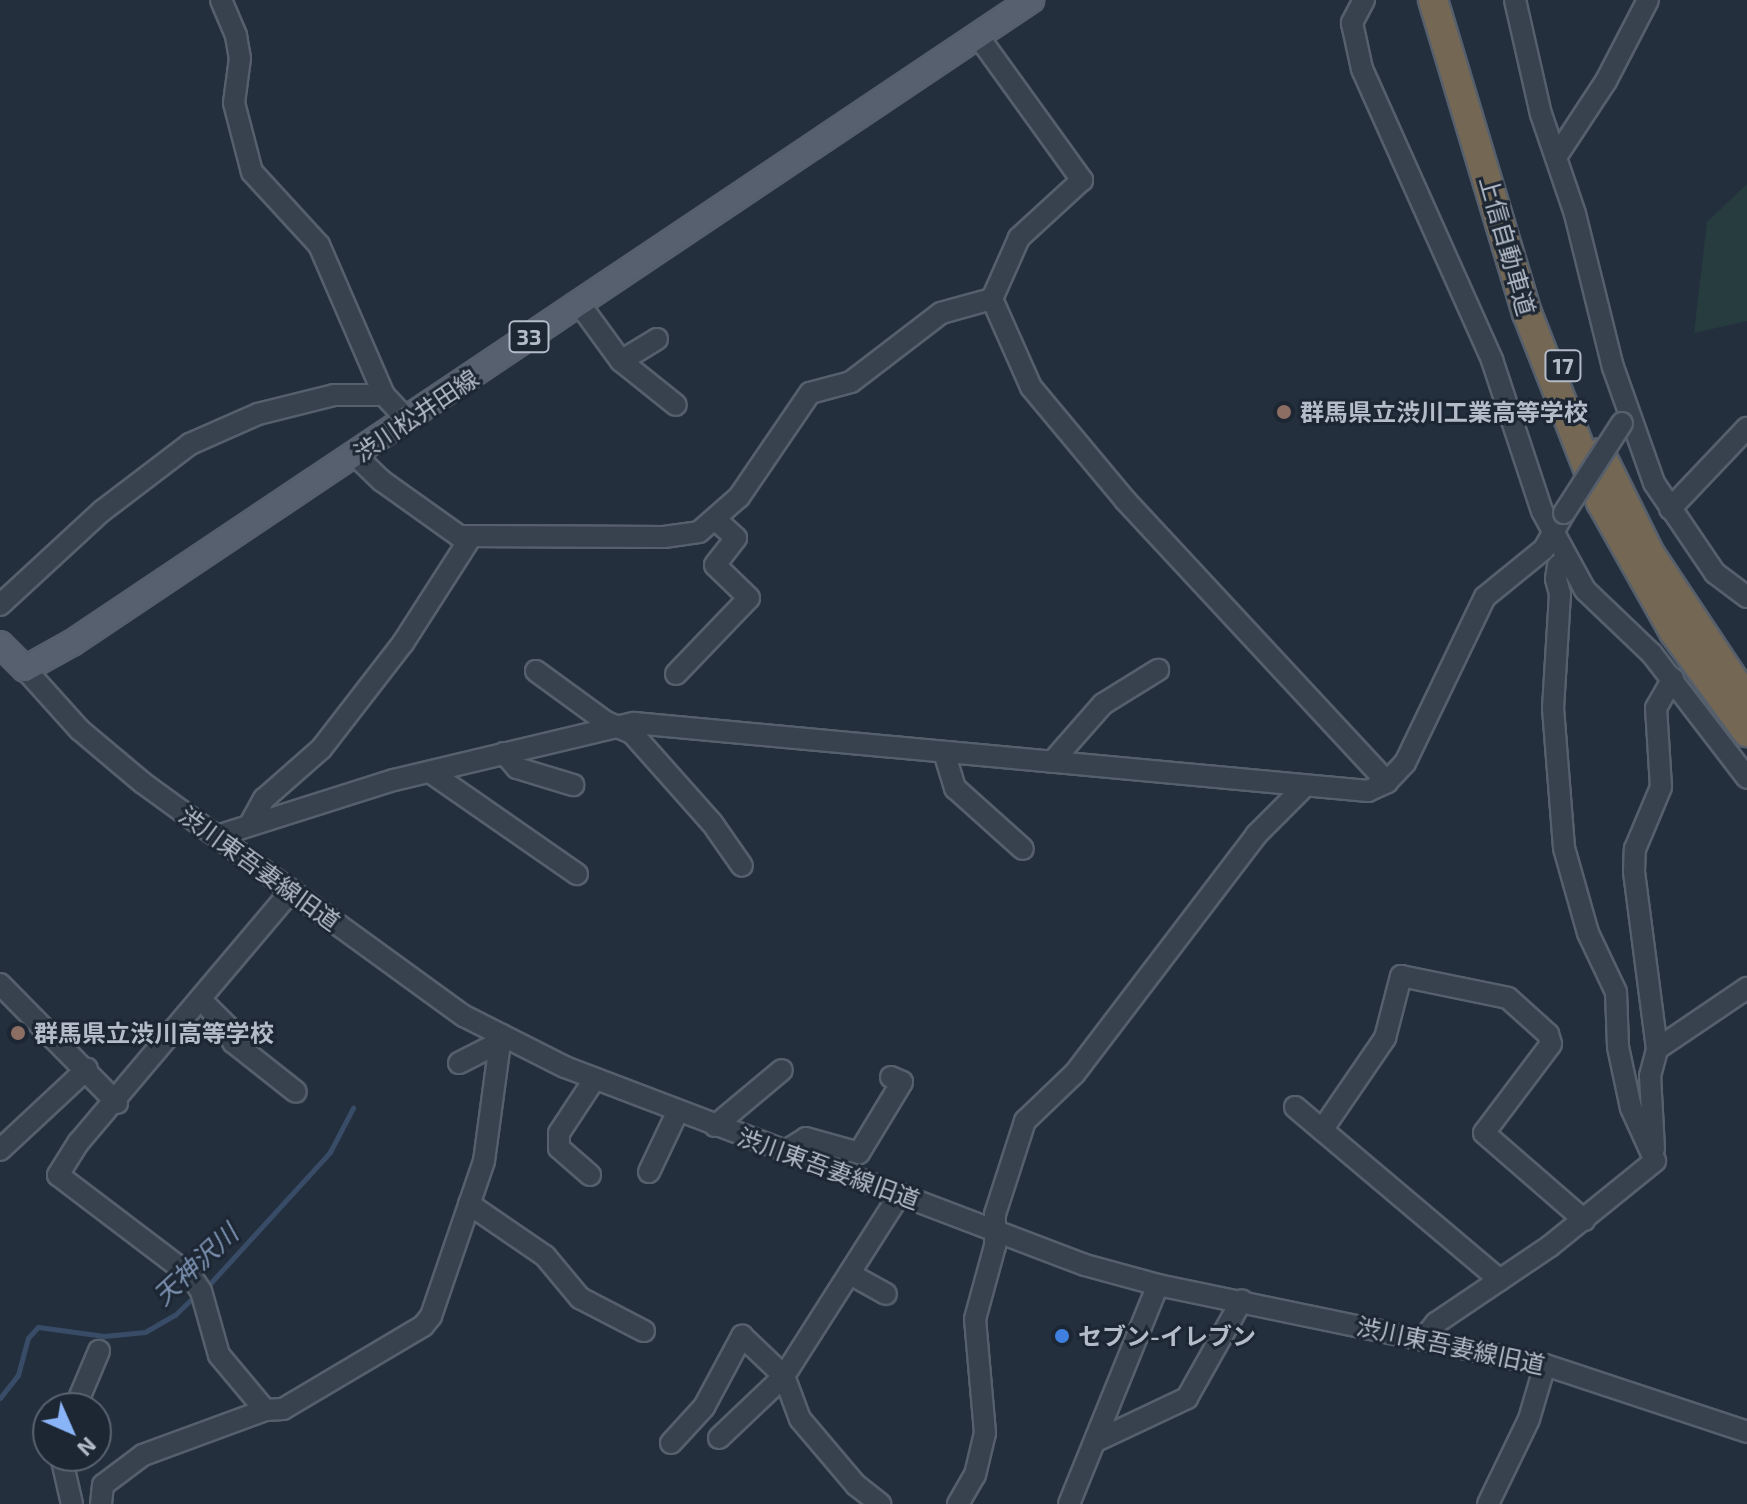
<!DOCTYPE html>
<meta charset="utf-8">
<style>
body{margin:0}
#map{position:relative;width:1747px;height:1504px;overflow:hidden;background:#242f3e;font-family:"Exo 2","Noto Sans JP",sans-serif}
div>[style]{position:absolute}
.green>*{inset:0;background:#263c3f}
.stream>*{height:5px;margin:-2.5px;padding:0 2.5px;transform-origin:2.5px;border-radius:2.5px;background:#394c67}
.roads{filter:drop-shadow(2px 0 #565f6c) drop-shadow(-2px 0 #565f6c) drop-shadow(0 2px #565f6c) drop-shadow(0 -2px #565f6c)}
.minor>*{height:20px;margin:-10px;padding:0 10px;transform-origin:10px;border-radius:10px;background:#38414e}
.major>*{height:24px;margin:-12px;padding:0 12px;transform-origin:12px;border-radius:12px;background:#56606e}
.highway>*{height:28px;margin:-14px;padding:0 14px;transform-origin:14px;border-radius:14px;background:#746855}
.bridges{filter:drop-shadow(2px 0 #565f6c) drop-shadow(-2px 0 #565f6c) drop-shadow(0 2px #565f6c) drop-shadow(0 -2px #565f6c)}
.minor-bridge>*{height:20px;margin:-10px;padding:0 10px;transform-origin:10px;border-radius:10px;background:#38414e}
.dots>*{width:22px;height:22px;translate:-50% -50%;box-sizing:border-box;border:4px solid #1d2633;border-radius:50%}
span{translate:-50% -50%;white-space:nowrap;text-align:center;line-height:1.15;-webkit-text-stroke:6px #1d2633;paint-order:stroke}
.shield-label span{padding:2px 6px;background:#1d2633;border:2px solid;border-radius:6px;-webkit-text-stroke-width:0}
.shield-label{font-size:22px;color:#b4bcc9;font-weight:700}
.street-label{font-size:24px;color:#b4bcc9}
.poi-label{font-size:24px;color:#b4bcc9;font-weight:700}
.left{translate:0 -50%;text-align:left}
.water-label{font-size:26px;color:#7c92b1;font-style:italic}
.north{position:absolute;left:32px;top:1392px;width:80px;height:80px;box-sizing:border-box;background:#1d2633;border:2px solid #59626f;border-radius:50%;rotate:135deg;font-size:22px;font-weight:700;line-height:32px;text-align:center;color:#b4bcc9}
.north::after{content:'';display:block;margin:auto;width:28px;height:36px;background:#8ab4f8;clip-path:polygon(50% 0,100% 100%,50% 72%,0 100%)}
</style>
<div id="map">
<div class="green">
<i style="clip-path:polygon(1747px 184px,1747px 321px,1694px 333px,1707px 222px)"></i>
</div>
<div class="stream">
<i style="left:206px;top:1288px;width:184px;rotate:-47.6deg"></i>
<i style="left:330px;top:1152px;width:50px;rotate:-62.4deg"></i>
<i style="left:0;top:1398px;width:29px;rotate:-52deg"></i>
<i style="left:18px;top:1375px;width:38px;rotate:-75deg"></i>
<i style="left:28px;top:1338px;width:15px;rotate:-48deg"></i>
<i style="left:38px;top:1327px;width:67px;rotate:7.8deg"></i>
<i style="left:104px;top:1336px;width:41px;rotate:-5.6deg"></i>
<i style="left:145px;top:1332px;width:34px;rotate:-30deg"></i>
<i style="left:175px;top:1315px;width:32px;rotate:-44deg"></i>
</div>
<div class="roads">
<div class="minor">
<i style="left:221px;top:0;width:39px;rotate:67deg"></i>
<i style="left:236px;top:36px;width:22px;rotate:80deg"></i>
<i style="left:240px;top:58px;width:45px;rotate:97.6deg"></i>
<i style="left:234px;top:103px;width:71px;rotate:75.4deg"></i>
<i style="left:252px;top:172px;width:99px;rotate:47.5deg"></i>
<i style="left:319px;top:245px;width:163px;rotate:66.6deg"></i>
<i style="left:384px;top:395px;width:34px;rotate:47deg"></i>
<i style="left:1364px;top:0;width:26px;rotate:118deg"></i>
<i style="left:1352px;top:23px;width:47px;rotate:77.7deg"></i>
<i style="left:1362px;top:69px;width:319px;rotate:65.9deg"></i>
<i style="left:1492px;top:360px;width:159px;rotate:71.7deg"></i>
<i style="left:1542px;top:511px;width:90px;rotate:61.4deg"></i>
<i style="left:1585px;top:590px;width:93px;rotate:43.7deg"></i>
<i style="left:1652px;top:654px;width:156px;rotate:52.5deg"></i>
<i style="left:1515px;top:0;width:117px;rotate:77.2deg"></i>
<i style="left:1541px;top:114px;width:106px;rotate:71.2deg"></i>
<i style="left:1575px;top:214px;width:158px;rotate:76.1deg"></i>
<i style="left:1613px;top:367px;width:123px;rotate:70.5deg"></i>
<i style="left:1654px;top:483px;width:109px;rotate:55.9deg"></i>
<i style="left:1715px;top:573px;width:40px;rotate:37deg"></i>
<i style="left:978px;top:36px;width:178px;rotate:54.2deg"></i>
<i style="left:1082px;top:180px;width:86px;rotate:137.4deg"></i>
<i style="left:1019px;top:238px;width:67px;rotate:113.9deg"></i>
<i style="left:992px;top:299px;width:96px;rotate:66.1deg"></i>
<i style="left:1031px;top:387px;width:147px;rotate:50.2deg"></i>
<i style="left:1125px;top:500px;width:385px;rotate:47.1deg"></i>
<i style="left:1556px;top:157px;width:91px;rotate:-56.7deg"></i>
<i style="left:1606px;top:81px;width:91px;rotate:-62.6deg"></i>
<i style="left:578px;top:302px;width:73px;rotate:53.9deg"></i>
<i style="left:657px;top:339px;width:42px;rotate:148.6deg"></i>
<i style="left:621px;top:361px;width:70px;rotate:38.7deg"></i>
<i style="left:356px;top:456px;width:36px;rotate:44deg"></i>
<i style="left:382px;top:481px;width:95px;rotate:35.5deg"></i>
<i style="left:459px;top:536px;width:205px;rotate:0.3deg"></i>
<i style="left:664px;top:537px;width:35px;rotate:-8deg"></i>
<i style="left:699px;top:532px;width:53px;rotate:-41.2deg"></i>
<i style="left:739px;top:497px;width:126px;rotate:-55.7deg"></i>
<i style="left:810px;top:393px;width:42px;rotate:-15deg"></i>
<i style="left:851px;top:382px;width:113px;rotate:-37.5deg"></i>
<i style="left:941px;top:313px;width:53px;rotate:-15.4deg"></i>
<i style="left:1670px;top:509px;width:112px;rotate:-46.5deg"></i>
<i style="left:1567px;top:558px;width:12px;rotate:138deg"></i>
<i style="left:1558px;top:566px;width:13px;rotate:99deg"></i>
<i style="left:1556px;top:579px;width:16px;rotate:75deg"></i>
<i style="left:1560px;top:594px;width:114px;rotate:93.5deg"></i>
<i style="left:1553px;top:708px;width:140px;rotate:85.5deg"></i>
<i style="left:1564px;top:848px;width:88px;rotate:74.2deg"></i>
<i style="left:1588px;top:933px;width:65px;rotate:64.6deg"></i>
<i style="left:1616px;top:992px;width:55px;rotate:87.9deg"></i>
<i style="left:1618px;top:1047px;width:62px;rotate:78deg"></i>
<i style="left:1631px;top:1108px;width:58px;rotate:65.6deg"></i>
<i style="left:0;top:605px;width:139px;rotate:-42.7deg"></i>
<i style="left:102px;top:511px;width:111px;rotate:-37.3deg"></i>
<i style="left:190px;top:444px;width:74px;rotate:-23.8deg"></i>
<i style="left:258px;top:414px;width:78px;rotate:-14deg"></i>
<i style="left:334px;top:395px;width:50px"></i>
<i style="left:25px;top:669px;width:82px;rotate:48deg"></i>
<i style="left:80px;top:730px;width:82px;rotate:40.1deg"></i>
<i style="left:143px;top:783px;width:397px;rotate:36deg"></i>
<i style="left:464px;top:1016px;width:113px;rotate:26.8deg"></i>
<i style="left:565px;top:1067px;width:556px;rotate:20.85deg"></i>
<i style="left:1085px;top:1265px;width:76px;rotate:15.3deg"></i>
<i style="left:1158px;top:1285px;width:395px;rotate:11.7deg"></i>
<i style="left:1545px;top:1365px;width:213px;rotate:18.3deg"></i>
<i style="left:536px;top:671px;width:87px;rotate:36.1deg"></i>
<i style="left:606px;top:722px;width:28px;rotate:23deg"></i>
<i style="left:632px;top:733px;width:120px;rotate:48.4deg"></i>
<i style="left:712px;top:823px;width:52px;rotate:55.1deg"></i>
<i style="left:676px;top:674px;width:105px;rotate:-46.2deg"></i>
<i style="left:749px;top:598px;width:47px;rotate:-135.9deg"></i>
<i style="left:715px;top:565px;width:34px;rotate:-52deg"></i>
<i style="left:736px;top:538px;width:28px;rotate:-138deg"></i>
<i style="left:944px;top:752px;width:38px;rotate:73deg"></i>
<i style="left:955px;top:788px;width:91px;rotate:41.9deg"></i>
<i style="left:504px;top:753px;width:20px;rotate:49deg"></i>
<i style="left:517px;top:768px;width:59px;rotate:16.9deg"></i>
<i style="left:1052px;top:762px;width:77px;rotate:-48.7deg"></i>
<i style="left:1103px;top:704px;width:65px;rotate:-31.7deg"></i>
<i style="left:430px;top:772px;width:179px;rotate:34.8deg"></i>
<i style="left:250px;top:824px;width:29px;rotate:-61deg"></i>
<i style="left:264px;top:799px;width:76px;rotate:-41.3deg"></i>
<i style="left:321px;top:749px;width:134px;rotate:-52.3deg"></i>
<i style="left:403px;top:643px;width:126px;rotate:-57.3deg"></i>
<i style="left:217px;top:836px;width:186px;rotate:-17.6deg"></i>
<i style="left:394px;top:780px;width:247px;rotate:-13.4deg"></i>
<i style="left:634px;top:723px;width:737px;rotate:5.29deg"></i>
<i style="left:1368px;top:791px;width:21px;rotate:-25deg"></i>
<i style="left:1387px;top:782px;width:26px;rotate:-47deg"></i>
<i style="left:1405px;top:763px;width:184px;rotate:-64.3deg"></i>
<i style="left:1485px;top:597px;width:76px;rotate:-39.1deg"></i>
<i style="left:1544px;top:549px;width:41px;rotate:-60.9deg"></i>
<i style="left:0;top:984px;width:167px;rotate:45.5deg"></i>
<i style="left:200px;top:999px;width:40px;rotate:45deg"></i>
<i style="left:228px;top:1027px;width:16px;rotate:72deg"></i>
<i style="left:233px;top:1042px;width:80px;rotate:38.4deg"></i>
<i style="left:1657px;top:1049px;width:109px;rotate:-34.1deg"></i>
<i style="left:459px;top:1063px;width:38px;rotate:-27deg"></i>
<i style="left:493px;top:1046px;width:14px;rotate:-54deg"></i>
<i style="left:1295px;top:1107px;width:268px;rotate:40.2deg"></i>
<i style="left:715px;top:1126px;width:87px;rotate:-39.9deg"></i>
<i style="left:1322px;top:1130px;width:112px;rotate:-55.6deg"></i>
<i style="left:1385px;top:1038px;width:64px;rotate:-75.5deg"></i>
<i style="left:1401px;top:976px;width:109px;rotate:11.6deg"></i>
<i style="left:1508px;top:998px;width:54px;rotate:42deg"></i>
<i style="left:1548px;top:1034px;width:10px;rotate:73deg"></i>
<i style="left:1551px;top:1044px;width:111px;rotate:127deg"></i>
<i style="left:1484px;top:1133px;width:133px;rotate:41deg"></i>
<i style="left:1654px;top:1149px;width:73px;rotate:-93.1deg"></i>
<i style="left:1650px;top:1076px;width:28px;rotate:-75deg"></i>
<i style="left:1657px;top:1049px;width:178px;rotate:-97.4deg"></i>
<i style="left:1634px;top:872px;width:23px;rotate:-88deg"></i>
<i style="left:1635px;top:849px;width:67px;rotate:-67.2deg"></i>
<i style="left:1661px;top:787px;width:79px;rotate:-93.6deg"></i>
<i style="left:1656px;top:708px;width:34px;rotate:-60deg"></i>
<i style="left:0;top:1150px;width:119px;rotate:-43deg"></i>
<i style="left:784px;top:1152px;width:26px;rotate:-32deg"></i>
<i style="left:806px;top:1138px;width:55px;rotate:15.8deg"></i>
<i style="left:859px;top:1153px;width:83px;rotate:-58.8deg"></i>
<i style="left:902px;top:1082px;width:12px;rotate:-156deg"></i>
<i style="left:649px;top:1172px;width:68px;rotate:-64.6deg"></i>
<i style="left:590px;top:1175px;width:41px;rotate:-138.9deg"></i>
<i style="left:559px;top:1148px;width:15px;rotate:-90deg"></i>
<i style="left:559px;top:1133px;width:64px;rotate:-56.6deg"></i>
<i style="left:469px;top:1204px;width:92px;rotate:34.4deg"></i>
<i style="left:545px;top:1256px;width:55px;rotate:50.2deg"></i>
<i style="left:580px;top:1298px;width:72px;rotate:27.3deg"></i>
<i style="left:850px;top:1274px;width:41px;rotate:29.1deg"></i>
<i style="left:1423px;top:1339px;width:21px;rotate:-51deg"></i>
<i style="left:1436px;top:1323px;width:138px;rotate:-34deg"></i>
<i style="left:1550px;top:1246px;width:135px;rotate:-39deg"></i>
<i style="left:75px;top:1408px;width:62px;rotate:-67.2deg"></i>
<i style="left:265px;top:1410px;width:18px;rotate:-3deg"></i>
<i style="left:283px;top:1409px;width:163px;rotate:-30.7deg"></i>
<i style="left:423px;top:1326px;width:13px;rotate:-51deg"></i>
<i style="left:431px;top:1316px;width:164px;rotate:-71.1deg"></i>
<i style="left:484px;top:1161px;width:127px;rotate:-82.3deg"></i>
<i style="left:719px;top:1438px;width:90px;rotate:-43.6deg"></i>
<i style="left:784px;top:1376px;width:216px;rotate:-57.5deg"></i>
<i style="left:1096px;top:1441px;width:101px;rotate:-25.3deg"></i>
<i style="left:1187px;top:1398px;width:112px;rotate:-60.7deg"></i>
<i style="left:671px;top:1443px;width:49px;rotate:-47.5deg"></i>
<i style="left:704px;top:1407px;width:81px;rotate:-61.8deg"></i>
<i style="left:742px;top:1336px;width:58px;rotate:43.6deg"></i>
<i style="left:784px;top:1376px;width:46px;rotate:69.6deg"></i>
<i style="left:800px;top:1419px;width:87px;rotate:49.7deg"></i>
<i style="left:856px;top:1485px;width:31px;rotate:38deg"></i>
<i style="left:61px;top:1456px;width:49px;rotate:77.1deg"></i>
<i style="left:101px;top:1504px;width:19px;rotate:-84deg"></i>
<i style="left:103px;top:1485px;width:50px;rotate:-36.9deg"></i>
<i style="left:143px;top:1455px;width:130px;rotate:-20.2deg"></i>
<i style="left:265px;top:1410px;width:72px;rotate:-129.9deg"></i>
<i style="left:219px;top:1355px;width:66px;rotate:-105.7deg"></i>
<i style="left:201px;top:1291px;width:18px;rotate:-124deg"></i>
<i style="left:191px;top:1276px;width:167px;rotate:-142.8deg"></i>
<i style="left:58px;top:1175px;width:39px;rotate:-58deg"></i>
<i style="left:79px;top:1142px;width:330px;rotate:-49.8deg"></i>
<i style="left:958px;top:1504px;width:34px;rotate:-60deg"></i>
<i style="left:975px;top:1475px;width:43px;rotate:-76.6deg"></i>
<i style="left:985px;top:1433px;width:114px;rotate:-95deg"></i>
<i style="left:975px;top:1319px;width:76px;rotate:-74.7deg"></i>
<i style="left:995px;top:1246px;width:32px;rotate:-90deg"></i>
<i style="left:995px;top:1214px;width:98px;rotate:-72.1deg"></i>
<i style="left:1025px;top:1121px;width:69px;rotate:-43.8deg"></i>
<i style="left:1075px;top:1073px;width:299px;rotate:-52.7deg"></i>
<i style="left:1256px;top:835px;width:66px;rotate:-45deg"></i>
<i style="left:1069px;top:1504px;width:236px;rotate:-67.9deg"></i>
<i style="left:1488px;top:1504px;width:94px;rotate:-64.2deg"></i>
<i style="left:1529px;top:1419px;width:56px;rotate:-73.5deg"></i>
</div>
<div class="major">
<i style="left:0;top:644px;width:35px;rotate:45deg"></i>
<i style="left:25px;top:669px;width:54px;rotate:-29deg"></i>
<i style="left:72px;top:643px;width:1155px;rotate:-33.84deg"></i>
</div>
<div class="highway">
<i style="left:1433px;top:0;width:327px;rotate:73.3deg"></i>
<i style="left:1527px;top:313px;width:203px;rotate:68.6deg"></i>
<i style="left:1601px;top:502px;width:149px;rotate:60.7deg"></i>
<i style="left:1674px;top:632px;width:124px;rotate:53.9deg"></i>
<i style="left:1600px;top:453px;width:113px;rotate:63.7deg"></i>
<i style="left:1650px;top:554px;width:175px;rotate:56.4deg"></i>
</div>
</div>
<div class="bridges">
<div class="minor-bridge">
<i style="left:1564px;top:513px;width:107px;rotate:-57.2deg"></i>
</div>
</div>
<div class="dots">
<i style="left:1284px;top:412px;background:#8d6e63"></i>
<i style="left:18px;top:1033px;background:#8d6e63"></i>
<i style="left:1062px;top:1336px;background:#3f7fe0"></i>
</div>
<div class="shield-label">
<span style="left:529px;top:337px">33</span>
<span style="left:1563px;top:366px">17</span>
</div>
<div class="street-label">
<span style="left:1508px;top:246px;rotate:74deg">上信自動車道</span>
<span style="left:416px;top:415px;rotate:-34deg">渋川松井田線</span>
<span style="left:260px;top:868px;rotate:36deg">渋川東吾妻線旧道</span>
<span style="left:829px;top:1168px;rotate:20deg">渋川東吾妻線旧道</span>
<span style="left:1451px;top:1345px;rotate:12deg">渋川東吾妻線旧道</span>
</div>
<div class="poi-label">
<span class="left" style="left:1300px;top:412px">群馬県立渋川工業高等学校</span>
<span class="left" style="left:34px;top:1033px">群馬県立渋川高等学校</span>
<span class="left" style="left:1078px;top:1336px">セブン-イレブン</span>
</div>
<div class="water-label">
<span style="left:195px;top:1264px;rotate:-43deg">天神沢川</span>
</div>
<div class="north">N</div>
</div>
